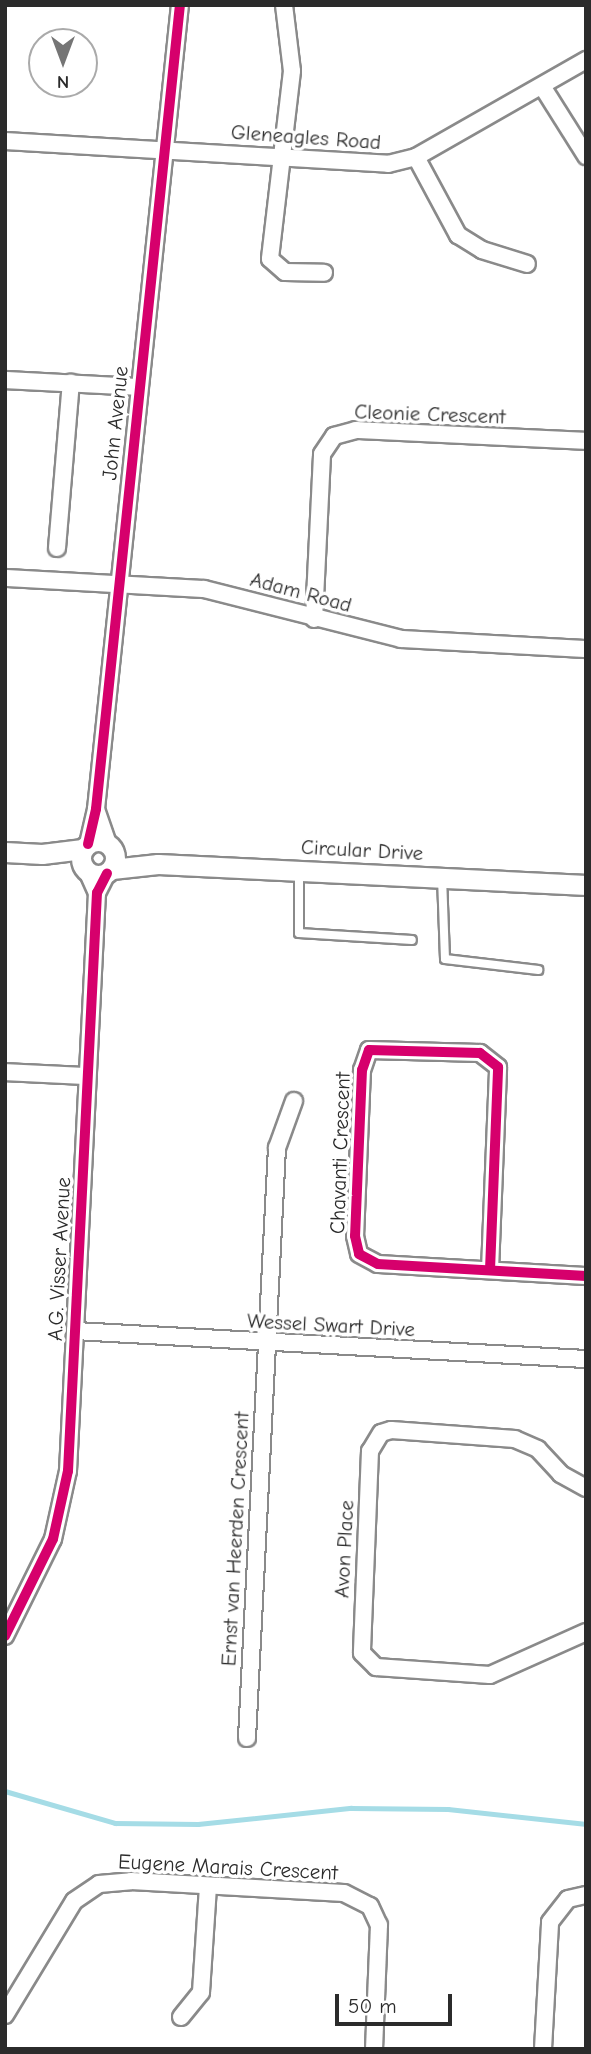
<!DOCTYPE html>
<style>
body{margin:0}
#map{position:relative;width:591px;height:2054px;overflow:hidden;background:#fff;font-family:"Comic Neue",sans-serif}
div>[style]{position:absolute}
.stream>*{height:4.5px;margin:-2.25px;padding:0 2.25px;transform-origin:2.25px;border-radius:2.25px;background:#a5dce6}
.roads{filter:drop-shadow(2px 0 #8a8a8a) drop-shadow(-2px 0 #8a8a8a) drop-shadow(0 2px #8a8a8a) drop-shadow(0 -2px #8a8a8a)}
.service>*{height:8px;margin:-4px;padding:0 4px;transform-origin:4px;border-radius:4px;background:#fff}
.minor>*{height:16px;margin:-8px;padding:0 8px;transform-origin:8px;border-radius:8px;background:#fff}
.tertiary>*{height:19px;margin:-9.5px;padding:0 9.5px;transform-origin:9.5px;border-radius:9.5px;background:#fff}
.tertiary>.ring{margin:-9.5px;padding:0;box-sizing:content-box;background:none;border:19px solid #fff;border-radius:50%}
.cycleway>*{height:10px;margin:-5px;padding:0 5px;transform-origin:5px;border-radius:5px;background:#d6006c}
span{translate:-50% -50%;white-space:nowrap;text-align:center;line-height:1.15;-webkit-text-stroke:7px #fff;paint-order:stroke}
.street-label{font-size:21px;color:#2b2b2b}
.frame{position:absolute;inset:0;border:7px solid #2b2b2b;pointer-events:none}
.north{position:absolute;left:28px;top:28px;width:70px;height:70px;box-sizing:border-box;background:#fff;border:2px solid #aaa;border-radius:50%;rotate:180deg;font-size:19px;font-weight:700;line-height:28px;text-align:center;color:#2b2b2b}
.north::after{content:'';display:block;margin:auto;width:24px;height:32px;background:#757575;clip-path:polygon(50% 0,100% 100%,50% 72%,0 100%)}
.scale{position:absolute;left:335px;top:1994px;width:117px;height:32px;box-sizing:border-box;border:4px solid #2b2b2b;border-top:0;padding-left:9px;font-size:21px;line-height:24px;white-space:nowrap;color:#2b2b2b;-webkit-text-stroke:5px #fff;paint-order:stroke}
</style>
<div id="map">
<div class="stream">
<i style="left:5px;top:1791px;width:115px;rotate:16.2deg"></i>
<i style="left:115px;top:1823px;width:83px;rotate:0.7deg"></i>
<i style="left:198px;top:1824px;width:154px;rotate:-6deg"></i>
<i style="left:351px;top:1808px;width:97px;rotate:0.6deg"></i>
<i style="left:448px;top:1809px;width:139px;rotate:6.2deg"></i>
</div>
<div class="roads">
<div class="service">
<i style="left:299px;top:871px;width:62px;rotate:90deg"></i>
<i style="left:299px;top:933px;width:113px;rotate:3.5deg"></i>
<i style="left:442px;top:877px;width:82px;rotate:87.9deg"></i>
<i style="left:445px;top:959px;width:94px;rotate:6.7deg"></i>
</div>
<div class="minor">
<i style="left:284px;top:5px;width:66px;rotate:83.1deg"></i>
<i style="left:292px;top:71px;width:189px;rotate:96.7deg"></i>
<i style="left:270px;top:259px;width:20px;rotate:41deg"></i>
<i style="left:285px;top:272px;width:39px;rotate:1deg"></i>
<i style="left:542px;top:86px;width:83px;rotate:57.8deg"></i>
<i style="left:5px;top:141px;width:384px;rotate:3.4deg"></i>
<i style="left:388px;top:164px;width:29px;rotate:-14deg"></i>
<i style="left:416px;top:157px;width:196px;rotate:-29.7deg"></i>
<i style="left:416px;top:157px;width:89px;rotate:61.7deg"></i>
<i style="left:458px;top:235px;width:28px;rotate:32deg"></i>
<i style="left:482px;top:250px;width:47px;rotate:17.3deg"></i>
<i style="left:5px;top:380px;width:133px;rotate:3deg"></i>
<i style="left:57px;top:548px;width:166px;rotate:-85.2deg"></i>
<i style="left:5px;top:578px;width:199px;rotate:3.2deg"></i>
<i style="left:204px;top:589px;width:203px;rotate:14.2deg"></i>
<i style="left:401px;top:639px;width:185px;rotate:3.1deg"></i>
<i style="left:314px;top:619px;width:165px;rotate:-87.2deg"></i>
<i style="left:322px;top:454px;width:22px;rotate:-56deg"></i>
<i style="left:334px;top:436px;width:23px;rotate:-15deg"></i>
<i style="left:356px;top:430px;width:230px;rotate:2.7deg"></i>
<i style="left:96px;top:809px;width:36px;rotate:71deg"></i>
<i style="left:88px;top:844px;width:36px;rotate:-77deg"></i>
<i style="left:96px;top:809px;width:808px;rotate:-84.04deg"></i>
<i style="left:88px;top:873px;width:22px;rotate:66deg"></i>
<i style="left:5px;top:1072px;width:82px;rotate:2.8deg"></i>
<i style="left:490px;top:1270px;width:203px;rotate:-87.7deg"></i>
<i style="left:498px;top:1067px;width:23px;rotate:-142deg"></i>
<i style="left:480px;top:1053px;width:111px;rotate:-178.5deg"></i>
<i style="left:369px;top:1050px;width:21px;rotate:109deg"></i>
<i style="left:362px;top:1070px;width:166px;rotate:92.4deg"></i>
<i style="left:355px;top:1236px;width:18px;rotate:77deg"></i>
<i style="left:359px;top:1254px;width:21px;rotate:28deg"></i>
<i style="left:378px;top:1264px;width:208px;rotate:3.3deg"></i>
<i style="left:75px;top:1331px;width:512px;rotate:3.14deg"></i>
<i style="left:586px;top:1488px;width:29px;rotate:-151deg"></i>
<i style="left:561px;top:1474px;width:34px;rotate:-133deg"></i>
<i style="left:538px;top:1449px;width:25px;rotate:-157deg"></i>
<i style="left:515px;top:1439px;width:124px;rotate:-175.8deg"></i>
<i style="left:391px;top:1430px;width:10px;rotate:163deg"></i>
<i style="left:381px;top:1433px;width:21px;rotate:121deg"></i>
<i style="left:370px;top:1451px;width:202px;rotate:92.3deg"></i>
<i style="left:362px;top:1653px;width:20px;rotate:45deg"></i>
<i style="left:376px;top:1667px;width:114px;rotate:4deg"></i>
<i style="left:490px;top:1675px;width:105px;rotate:-24.1deg"></i>
<i style="left:5px;top:1636px;width:108px;rotate:-63.7deg"></i>
<i style="left:53px;top:1539px;width:70px;rotate:-77.6deg"></i>
<i style="left:68px;top:1471px;width:579px;rotate:-87.13deg"></i>
<i style="left:97px;top:893px;width:22px;rotate:-63deg"></i>
<i style="left:247px;top:1738px;width:591px;rotate:-87.09deg"></i>
<i style="left:277px;top:1148px;width:50px;rotate:-70.1deg"></i>
<i style="left:5px;top:2015px;width:133px;rotate:-58.8deg"></i>
<i style="left:74px;top:1901px;width:30px;rotate:-34deg"></i>
<i style="left:99px;top:1884px;width:32px;rotate:-5deg"></i>
<i style="left:131px;top:1881px;width:213px;rotate:3.2deg"></i>
<i style="left:344px;top:1893px;width:29px;rotate:27deg"></i>
<i style="left:370px;top:1906px;width:21px;rotate:65deg"></i>
<i style="left:379px;top:1925px;width:124px;rotate:92.3deg"></i>
<i style="left:181px;top:2017px;width:32px;rotate:-51deg"></i>
<i style="left:201px;top:1992px;width:106px;rotate:-86.2deg"></i>
<i style="left:543px;top:2049px;width:127px;rotate:-86.8deg"></i>
<i style="left:550px;top:1922px;width:29px;rotate:-52deg"></i>
<i style="left:568px;top:1899px;width:18px;rotate:-13deg"></i>
</div>
<div class="tertiary">
<i class="ring" style="left:81px;top:841px;width:15px;height:15px"></i>
<i style="left:5px;top:852px;width:37px;rotate:3deg"></i>
<i style="left:42px;top:854px;width:41px;rotate:-7deg"></i>
<i style="left:112px;top:869px;width:46px;rotate:-6.2deg"></i>
<i style="left:158px;top:864px;width:429px;rotate:2.8deg"></i>
</div>
</div>
<div class="cycleway">
<i style="left:88px;top:844px;width:36px;rotate:-77deg"></i>
<i style="left:96px;top:809px;width:808px;rotate:-84.04deg"></i>
<i style="left:490px;top:1270px;width:203px;rotate:-87.7deg"></i>
<i style="left:498px;top:1067px;width:23px;rotate:-142deg"></i>
<i style="left:480px;top:1053px;width:111px;rotate:-178.5deg"></i>
<i style="left:369px;top:1050px;width:21px;rotate:109deg"></i>
<i style="left:362px;top:1070px;width:166px;rotate:92.4deg"></i>
<i style="left:355px;top:1236px;width:18px;rotate:77deg"></i>
<i style="left:359px;top:1254px;width:21px;rotate:28deg"></i>
<i style="left:378px;top:1264px;width:208px;rotate:3.3deg"></i>
<i style="left:5px;top:1636px;width:108px;rotate:-63.7deg"></i>
<i style="left:53px;top:1539px;width:70px;rotate:-77.6deg"></i>
<i style="left:68px;top:1471px;width:579px;rotate:-87.13deg"></i>
<i style="left:97px;top:893px;width:22px;rotate:-63deg"></i>
</div>
<div class="street-label">
<span style="left:306px;top:137px;rotate:4deg">Gleneagles Road</span>
<span style="left:430px;top:414px;rotate:2deg">Cleonie Crescent</span>
<span style="left:115px;top:423px;rotate:-84deg">John Avenue</span>
<span style="left:301px;top:592px;rotate:15deg">Adam Road</span>
<span style="left:362px;top:850px;rotate:3deg">Circular Drive</span>
<span style="left:340px;top:1153px;rotate:-88deg">Chavanti Crescent</span>
<span style="left:59px;top:1259px;rotate:-87deg">A.G. Visser Avenue</span>
<span style="left:331px;top:1325px;rotate:3deg">Wessel Swart Drive</span>
<span style="left:235px;top:1539px;rotate:-87deg">Ernst van Heerden Crescent</span>
<span style="left:344px;top:1549px;rotate:-87deg">Avon Place</span>
<span style="left:228px;top:1867px;rotate:3deg">Eugene Marais Crescent</span>
</div>
<div class="frame"></div>
<div class="north">N</div>
<div class="scale">50 m</div>
</div>
